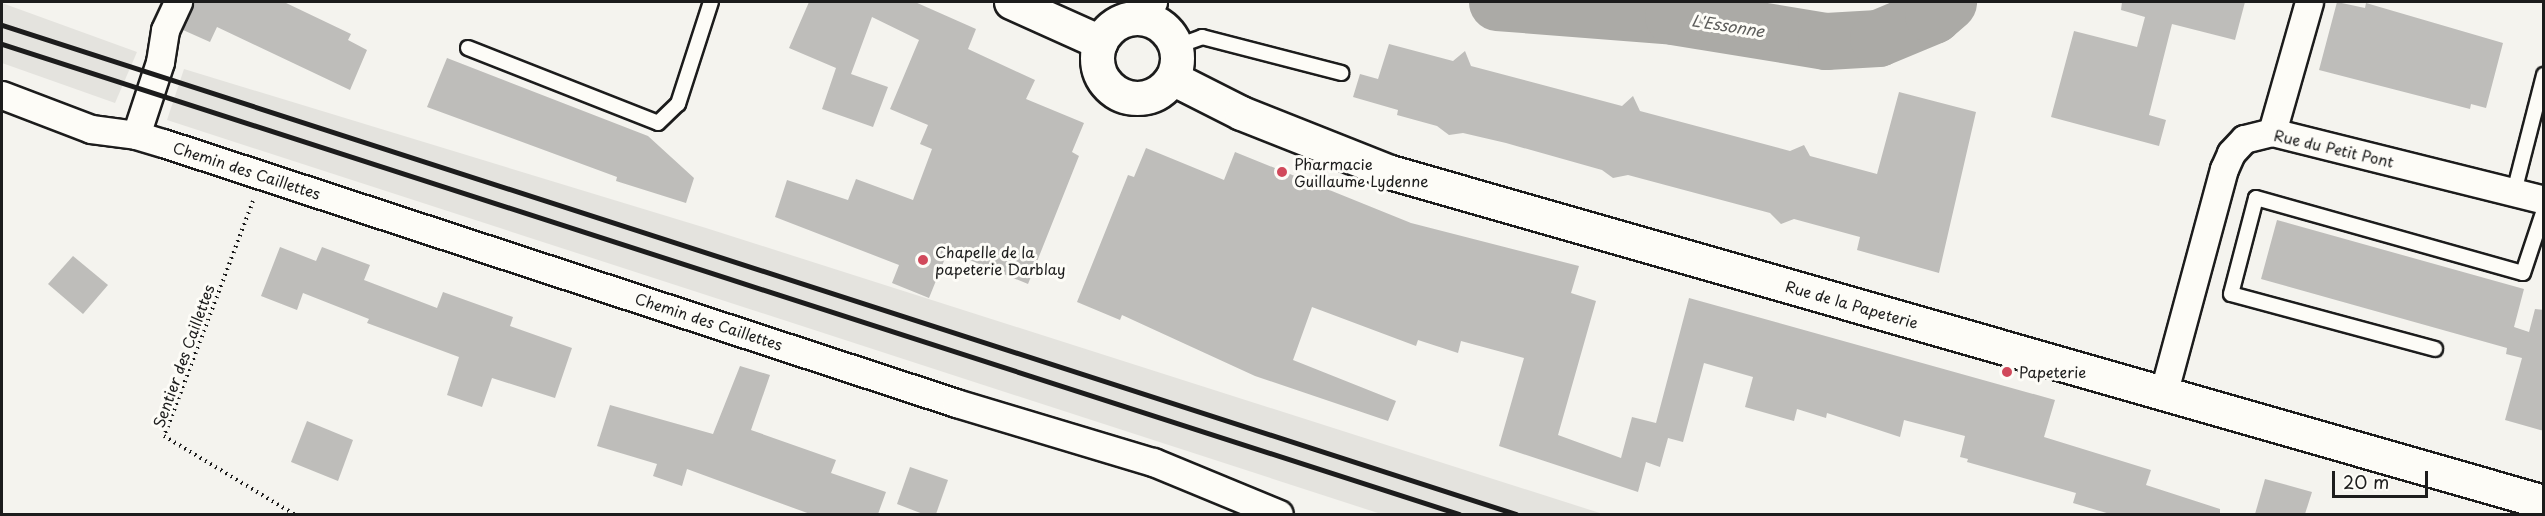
<!DOCTYPE html>
<style>
body{margin:0}
#map{position:relative;width:2545px;height:516px;overflow:hidden;background:#f4f3ee;font-family:"Playpen Sans",sans-serif}
div>[style]{position:absolute}
.built>*{inset:0;background:#e4e3de}
.river>*{height:57px;margin:-28.5px;padding:0 28.5px;transform-origin:28.5px;border-radius:28.5px;background:#abaaa6}
.building>*{inset:0;background:#bebdba}
.path>*{height:4px;margin-top:-2px;transform-origin:0;background:repeating-linear-gradient(90deg,#1c1c1c 0 1.5px,transparent 0 6px)}
.roads{filter:drop-shadow(2px 0 #1c1c1c) drop-shadow(-2px 0 #1c1c1c) drop-shadow(0 2px #1c1c1c) drop-shadow(0 -2px #1c1c1c)}
.lane>*{height:14px;margin:-7px;padding:0 7px;transform-origin:7px;border-radius:7px;background:#fdfcf7}
.street>*{height:27px;margin:-13.5px;padding:0 13.5px;transform-origin:13.5px;border-radius:13.5px;background:#fdfcf7}
.secondary>*{height:33px;margin:-16.5px;padding:0 16.5px;transform-origin:16.5px;border-radius:16.5px;background:#fdfcf7}
.secondary>.ring{margin:-16.5px;padding:0;box-sizing:content-box;background:none;border:33px solid #fdfcf7;border-radius:50%}
.rail>*{height:4.5px;margin:-2.25px;padding:0 2.25px;transform-origin:2.25px;border-radius:2.25px;background:#1c1c1c}
.dots>*{width:16px;height:16px;translate:-50% -50%;box-sizing:border-box;border:3px solid #fdfcf7;border-radius:50%}
span{translate:-50% -50%;white-space:nowrap;text-align:center;line-height:1.15;-webkit-text-stroke:6px #fdfcf7;paint-order:stroke}
.street-label{font-size:15px;color:#1c1c1c}
.poi-label{font-size:15px;color:#1c1c1c}
.left{translate:0 -50%;text-align:left}
.water-label{font-size:16px;color:#5c5c5a;font-style:italic}
.frame{position:absolute;inset:0;border:3px solid #1c1c1c;pointer-events:none}
.scale{position:absolute;left:2332px;top:471px;width:96px;height:27px;box-sizing:border-box;border:3px solid #1c1c1c;border-top:0;padding-left:8px;font-size:18px;line-height:21px;white-space:nowrap;color:#1c1c1c;-webkit-text-stroke:4px #fdfcf7;paint-order:stroke}
</style>
<div id="map">
<div class="built">
<i style="clip-path:polygon(2px 3px,137px 52px,115px 103px,2px 63px)"></i>
<i style="clip-path:polygon(184px 69px,706px 228px,1603px 514px,1381px 514px,167px 120px)"></i>
</div>
<div class="river">
<i style="left:1497px;top:2px;width:177px;rotate:4.5deg"></i>
<i style="left:1673px;top:16px;width:155px;rotate:9.3deg"></i>
<i style="left:1826px;top:41px;width:52px;rotate:-3.3deg"></i>
<i style="left:1878px;top:38px;width:60px;rotate:-22.7deg"></i>
<i style="left:1933px;top:15px;width:20px;rotate:-41deg"></i>
</div>
<div class="building">
<i style="clip-path:polygon(194px 2px,284px 2px,351px 34px,348px 40px,367px 50px,350px 90px,217px 27px,210px 42px,183px 30px)"></i>
<i style="clip-path:polygon(809px 2px,915px 2px,976px 29px,968px 49px,1035px 80px,1026px 99px,1084px 123px,1072px 152px,1079px 156px,1028px 284px,948px 251px,929px 298px,892px 283px,899px 265px,775px 217px,787px 180px,848px 200px,856px 179px,913px 200px,932px 149px,920px 144px,928px 125px,890px 109px,919px 40px,872px 17px,851px 74px,888px 87px,873px 127px,822px 109px,836px 68px,789px 48px)"></i>
<i style="clip-path:polygon(2122px 2px,2245px 2px,2235px 40px,2172px 24px,2149px 115px,2166px 120px,2159px 146px,2051px 117px,2074px 31px,2137px 47px,2145px 17px,2121px 10px)"></i>
<i style="clip-path:polygon(2337px 2px,2365px 8px,2366px 3px,2503px 43px,2486px 108px,2471px 104px,2470px 109px,2319px 70px)"></i>
<i style="clip-path:polygon(1389px 44px,1453px 61px,1465px 51px,1471px 66px,1622px 106px,1633px 96px,1640px 111px,1790px 151px,1804px 145px,1810px 156px,1877px 174px,1899px 92px,1976px 112px,1939px 273px,1857px 250px,1860px 237px,1794px 219px,1781px 224px,1770px 213px,1628px 175px,1613px 178px,1602px 170px,1506px 143px,1463px 133px,1449px 135px,1437px 126px,1397px 115px,1398px 110px,1353px 97px,1360px 74px,1378px 79px)"></i>
<i style="clip-path:polygon(447px 58px,648px 136px,694px 178px,686px 203px,616px 181px,617px 177px,427px 107px)"></i>
<i style="clip-path:polygon(1146px 148px,1224px 180px,1235px 152px,1411px 223px,1579px 266px,1571px 293px,1596px 301px,1558px 435px,1621px 458px,1632px 417px,1656px 423px,1689px 298px,2055px 400px,2044px 437px,2151px 470px,2146px 485px,2220px 509px,2220px 514px,2110px 514px,2073px 503px,2076px 493px,1967px 462px,1968px 459px,1960px 457px,1965px 436px,1904px 420px,1900px 437px,1827px 413px,1826px 418px,1797px 409px,1794px 421px,1745px 407px,1753px 377px,1704px 363px,1683px 442px,1668px 438px,1660px 467px,1646px 462px,1638px 492px,1499px 446px,1524px 358px,1461px 341px,1458px 353px,1418px 340px,1416px 346px,1312px 307px,1293px 360px,1396px 401px,1388px 421px,1255px 376px,1122px 315px,1120px 320px,1077px 302px,1128px 175px,1134px 177px)"></i>
<i style="clip-path:polygon(2277px 220px,2524px 289px,2514px 327px,2529px 332px,2535px 309px,2544px 310px,2544px 431px,2505px 420px,2522px 358px,2506px 354px,2507px 348px,2261px 279px)"></i>
<i style="clip-path:polygon(280px 247px,316px 261px,322px 247px,370px 265px,364px 280px,437px 308px,443px 292px,513px 317px,510px 326px,572px 348px,555px 398px,492px 378px,482px 407px,447px 395px,459px 357px,367px 323px,369px 319px,303px 293px,297px 310px,261px 296px)"></i>
<i style="clip-path:polygon(73px 256px,108px 285px,83px 314px,48px 284px)"></i>
<i style="clip-path:polygon(740px 366px,770px 375px,751px 430px,836px 460px,831px 473px,886px 492px,878px 514px,810px 514px,687px 469px,682px 486px,653px 476px,657px 464px,597px 446px,610px 405px,713px 434px)"></i>
<i style="clip-path:polygon(307px 421px,353px 440px,338px 481px,291px 462px)"></i>
<i style="clip-path:polygon(910px 467px,948px 480px,936px 514px,923px 514px,897px 504px)"></i>
<i style="clip-path:polygon(2265px 479px,2312px 492px,2305px 514px,2255px 514px)"></i>
</div>
<div class="path">
<i style="left:253px;top:201px;width:251px;rotate:110.7deg"></i>
<i style="left:164px;top:436px;width:152px;rotate:31deg"></i>
</div>
<div class="roads">
<div class="lane">
<i style="left:1175px;top:47px;width:29px;rotate:-20deg"></i>
<i style="left:1202px;top:37px;width:144px;rotate:14.5deg"></i>
<i style="left:468px;top:48px;width:204px;rotate:21.5deg"></i>
<i style="left:658px;top:123px;width:28px;rotate:-44deg"></i>
<i style="left:678px;top:104px;width:107px;rotate:-72.1deg"></i>
<i style="left:2514px;top:192px;width:121px;rotate:-75.6deg"></i>
<i style="left:2435px;top:349px;width:211px;rotate:-164.9deg"></i>
<i style="left:2231px;top:294px;width:99px;rotate:-75.4deg"></i>
<i style="left:2256px;top:198px;width:277px;rotate:15.7deg"></i>
<i style="left:2523px;top:273px;width:66px;rotate:-71.6deg"></i>
</div>
<div class="street">
<i style="left:1145px;top:19px;width:19px;rotate:-65deg"></i>
<i style="left:2px;top:95px;width:95px;rotate:20.9deg"></i>
<i style="left:91px;top:129px;width:45px;rotate:7.6deg"></i>
<i style="left:136px;top:135px;width:28px;rotate:17deg"></i>
<i style="left:163px;top:143px;width:835px;rotate:18.15deg"></i>
<i style="left:956px;top:403px;width:206px;rotate:16.7deg"></i>
<i style="left:1153px;top:462px;width:136px;rotate:22.4deg"></i>
<i style="left:2272px;top:132px;width:135px;rotate:-74.1deg"></i>
<i style="left:136px;top:135px;width:77px;rotate:-71.8deg"></i>
<i style="left:160px;top:62px;width:32px;rotate:-81deg"></i>
<i style="left:165px;top:30px;width:31px;rotate:-65deg"></i>
<i style="left:2164px;top:391px;width:230px;rotate:-74.9deg"></i>
<i style="left:2224px;top:169px;width:17px;rotate:-66deg"></i>
<i style="left:2231px;top:153px;width:19px;rotate:-47deg"></i>
<i style="left:2244px;top:139px;width:29px;rotate:-14deg"></i>
<i style="left:2272px;top:132px;width:280px;rotate:14deg"></i>
</div>
<div class="secondary">
<i style="left:1011px;top:2px;width:98px;rotate:24.2deg"></i>
<i class="ring" style="left:1097px;top:18px;width:47px;height:47px"></i>
<i style="left:1172px;top:78px;width:77px;rotate:26.9deg"></i>
<i style="left:1241px;top:113px;width:160px;rotate:21.6deg"></i>
<i style="left:1390px;top:172px;width:1200px;rotate:15.96deg"></i>
</div>
</div>
<div class="rail">
<i style="left:2px;top:25px;width:1591px;rotate:17.9deg"></i>
<i style="left:2px;top:44px;width:1531px;rotate:17.88deg"></i>
</div>
<div class="dots">
<i style="left:1282px;top:172px;background:#d1495b"></i>
<i style="left:923px;top:260px;background:#d1495b"></i>
<i style="left:2007px;top:372px;background:#d1495b"></i>
</div>
<div class="street-label">
<span style="left:2334px;top:148px;rotate:13deg">Rue du Petit Pont</span>
<span style="left:247px;top:170px;rotate:18deg">Chemin des Caillettes</span>
<span style="left:1852px;top:304px;rotate:16deg">Rue de la Papeterie</span>
<span style="left:709px;top:321px;rotate:18deg">Chemin des Caillettes</span>
<span style="left:183px;top:356px;rotate:-70deg">Sentier des Caillettes</span>
</div>
<div class="poi-label">
<span class="left" style="left:1294px;top:172px">Pharmacie<br>Guillaume Lydenne</span>
<span class="left" style="left:935px;top:260px">Chapelle de la<br>papeterie Darblay</span>
<span class="left" style="left:2019px;top:372px">Papeterie</span>
</div>
<div class="water-label">
<span style="left:1728px;top:25px;rotate:9deg">L'Essonne</span>
</div>
<div class="frame"></div>
<div class="scale">20 m</div>
</div>
